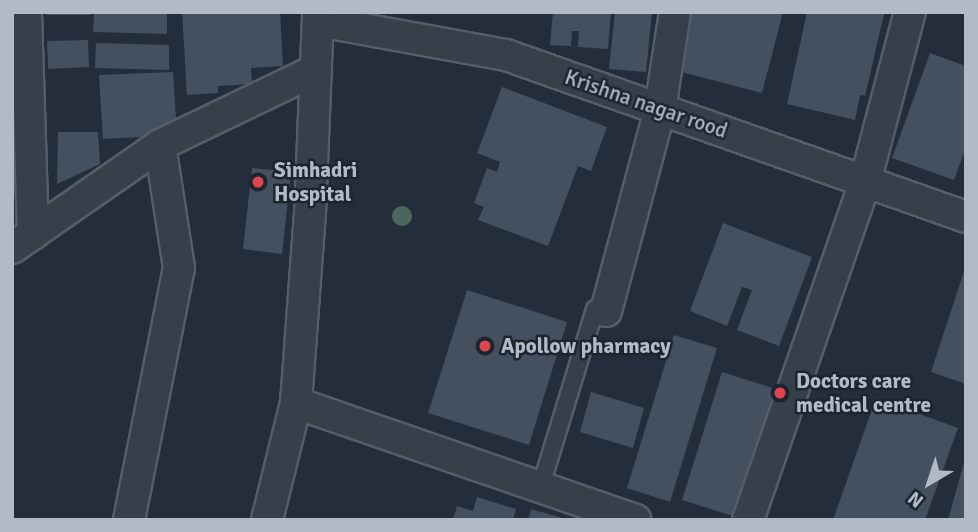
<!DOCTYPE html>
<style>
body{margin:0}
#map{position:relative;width:978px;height:532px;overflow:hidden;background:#232d3b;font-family:Signika,sans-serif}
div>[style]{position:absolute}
.building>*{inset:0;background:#445060}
.roads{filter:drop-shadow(2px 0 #555d69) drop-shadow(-2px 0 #555d69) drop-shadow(0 2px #555d69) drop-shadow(0 -2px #555d69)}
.service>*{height:16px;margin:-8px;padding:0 8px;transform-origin:8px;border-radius:8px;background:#373f4b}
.minor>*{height:30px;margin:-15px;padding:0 15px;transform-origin:15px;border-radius:15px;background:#373f4b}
.trees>*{width:20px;height:20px;margin:-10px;border-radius:50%;background:#4a675b}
.dots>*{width:19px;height:19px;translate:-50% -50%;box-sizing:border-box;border:4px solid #1c2430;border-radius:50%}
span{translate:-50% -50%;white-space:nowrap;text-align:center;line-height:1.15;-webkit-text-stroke:5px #1c2430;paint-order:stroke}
.street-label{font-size:21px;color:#b2bac7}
.poi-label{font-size:21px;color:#b2bac7;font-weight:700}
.left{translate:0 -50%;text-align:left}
.frame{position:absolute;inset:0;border:14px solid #b2bac7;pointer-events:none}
.north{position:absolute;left:894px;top:448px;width:70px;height:70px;-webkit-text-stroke:5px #1c2430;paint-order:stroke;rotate:219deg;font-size:19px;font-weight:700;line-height:28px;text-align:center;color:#b2bac7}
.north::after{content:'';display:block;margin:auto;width:24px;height:32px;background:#b2bac7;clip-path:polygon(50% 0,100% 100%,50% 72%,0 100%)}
</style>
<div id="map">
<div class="building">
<i style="clip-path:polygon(46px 12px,91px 12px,91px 15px,46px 15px)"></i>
<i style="clip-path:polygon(94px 12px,167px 12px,167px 34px,93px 32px)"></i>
<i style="clip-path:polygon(182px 12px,280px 12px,283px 66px,251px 68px,252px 84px,218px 86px,218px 93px,187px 95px)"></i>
<i style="clip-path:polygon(553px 12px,611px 12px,608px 49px,578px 47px,579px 31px,572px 31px,571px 46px,550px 45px)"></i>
<i style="clip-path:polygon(615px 12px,652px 12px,646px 72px,609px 69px)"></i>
<i style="clip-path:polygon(685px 12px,783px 12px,762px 93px,670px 69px)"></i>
<i style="clip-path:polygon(807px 12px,884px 14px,865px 96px,860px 95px,855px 120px,787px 104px)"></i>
<i style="clip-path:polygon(88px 40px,89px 67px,48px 69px,47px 41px)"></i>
<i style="clip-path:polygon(96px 43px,169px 45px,169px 70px,95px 68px)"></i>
<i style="clip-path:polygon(930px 53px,966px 66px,966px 147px,954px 180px,892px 158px)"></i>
<i style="clip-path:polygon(173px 72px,177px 135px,103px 139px,99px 75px)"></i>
<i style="clip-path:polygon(502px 87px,607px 127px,591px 171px,578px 166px,548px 246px,478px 220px,484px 207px,474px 203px,487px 168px,497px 172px,500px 162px,477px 153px)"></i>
<i style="clip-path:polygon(58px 132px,98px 132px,100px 164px,57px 184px)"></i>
<i style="clip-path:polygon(252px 168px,291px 172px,282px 254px,243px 249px)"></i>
<i style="clip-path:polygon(723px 223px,812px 257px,779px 346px,737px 330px,752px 290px,742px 287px,727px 326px,690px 311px)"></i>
<i style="clip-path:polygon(965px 268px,966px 268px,966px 384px,931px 372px)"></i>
<i style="clip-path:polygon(467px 290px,567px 322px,529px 445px,428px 413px)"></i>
<i style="clip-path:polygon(674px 335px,717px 348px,670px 502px,627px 488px)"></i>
<i style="clip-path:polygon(722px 372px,776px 389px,736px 517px,682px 500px)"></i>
<i style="clip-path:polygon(591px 392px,644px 408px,633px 448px,580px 432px)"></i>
<i style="clip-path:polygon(876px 398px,958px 428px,925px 520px,833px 520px)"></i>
<i style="clip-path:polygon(965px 459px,966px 520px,948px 520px)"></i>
<i style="clip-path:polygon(477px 497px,516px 509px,513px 520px,453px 520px,457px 506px,473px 511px)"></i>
<i style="clip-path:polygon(531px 509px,566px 519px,566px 520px,528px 520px)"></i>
</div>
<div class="roads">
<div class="service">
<i style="left:540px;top:489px;width:188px;rotate:-73deg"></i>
</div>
<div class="minor">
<i style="left:26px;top:12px;width:222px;rotate:88.2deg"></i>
<i style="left:319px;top:21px;width:190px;rotate:10.3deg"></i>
<i style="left:506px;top:55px;width:488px;rotate:19.4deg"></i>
<i style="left:12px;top:248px;width:180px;rotate:-34.8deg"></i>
<i style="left:160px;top:145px;width:173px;rotate:-25.7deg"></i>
<i style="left:606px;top:311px;width:209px;rotate:-75deg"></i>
<i style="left:660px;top:109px;width:98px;rotate:-81.2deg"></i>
<i style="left:296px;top:403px;width:359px;rotate:19deg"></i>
<i style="left:129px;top:520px;width:257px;rotate:-78.8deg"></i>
<i style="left:179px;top:268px;width:124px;rotate:-98.8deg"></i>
<i style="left:267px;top:520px;width:121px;rotate:-76.1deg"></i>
<i style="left:296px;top:403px;width:190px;rotate:-85.8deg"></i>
<i style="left:310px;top:214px;width:202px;rotate:-87.7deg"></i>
<i style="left:748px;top:520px;width:358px;rotate:-70.9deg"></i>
<i style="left:865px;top:182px;width:176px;rotate:-75.2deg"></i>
</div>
</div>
<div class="trees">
<i style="left:402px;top:216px"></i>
</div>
<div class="dots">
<i style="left:258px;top:182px;background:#e0444e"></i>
<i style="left:485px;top:346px;background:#e0444e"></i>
<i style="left:780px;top:393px;background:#e0444e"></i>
</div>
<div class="street-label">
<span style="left:646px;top:104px;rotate:19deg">Krishna nagar rood</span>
</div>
<div class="poi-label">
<span class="left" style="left:274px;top:182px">Simhadri<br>Hospital</span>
<span class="left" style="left:501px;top:346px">Apollow pharmacy</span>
<span class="left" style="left:796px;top:393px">Doctors care<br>medical centre</span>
</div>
<div class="frame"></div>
<div class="north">N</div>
</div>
